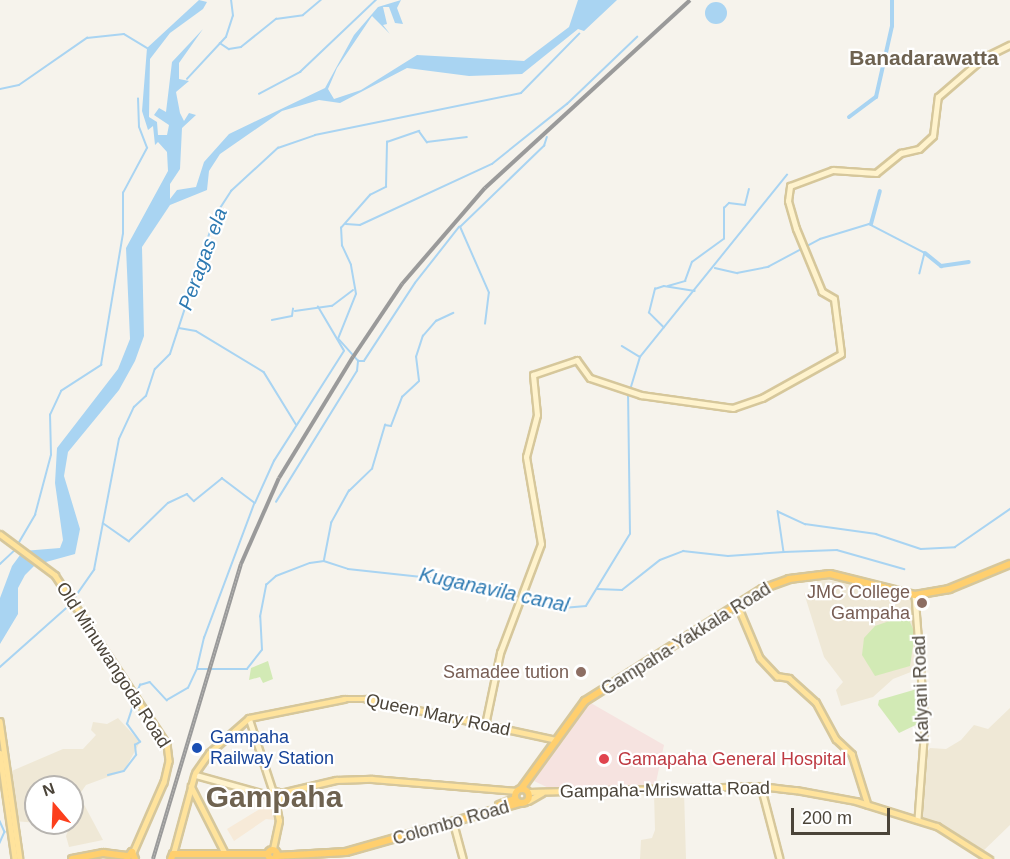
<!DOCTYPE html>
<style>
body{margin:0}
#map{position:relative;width:1010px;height:859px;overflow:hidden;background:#f6f3ec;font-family:Arial,sans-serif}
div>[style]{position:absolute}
.commercial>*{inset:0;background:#f7ead8}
.education>*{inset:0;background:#efe8d6}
.medical>*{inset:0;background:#f6e3e0}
.green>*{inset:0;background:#d2eab5}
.water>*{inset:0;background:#a9d4f2}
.round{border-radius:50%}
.stream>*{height:1.5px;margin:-0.75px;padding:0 0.75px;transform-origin:0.75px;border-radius:0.75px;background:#a9d4f2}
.canal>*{height:4px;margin:-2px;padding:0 2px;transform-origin:2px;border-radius:2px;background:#a9d4f2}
.roads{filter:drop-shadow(2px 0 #d6c79b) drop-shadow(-2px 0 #d6c79b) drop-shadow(0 2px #d6c79b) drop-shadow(0 -2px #d6c79b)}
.secondary>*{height:4.5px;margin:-2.25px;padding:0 2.25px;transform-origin:2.25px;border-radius:2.25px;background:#fff3cd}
.primary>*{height:4.5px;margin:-2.25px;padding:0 2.25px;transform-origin:2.25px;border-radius:2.25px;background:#ffe39c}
.primary>.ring{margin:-2.25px;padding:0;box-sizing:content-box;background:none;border:4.5px solid #ffe39c;border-radius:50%}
.highway>*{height:6px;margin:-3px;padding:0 3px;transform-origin:3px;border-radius:3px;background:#ffcf6e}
.highway>.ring{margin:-3px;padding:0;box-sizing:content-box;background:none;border:6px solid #ffcf6e;border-radius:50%}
.rail>*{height:4px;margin-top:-2px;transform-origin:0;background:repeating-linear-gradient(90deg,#fff 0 4.5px,#9a9a9a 0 9px);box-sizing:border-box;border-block:2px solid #9a9a9a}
.dots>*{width:16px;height:16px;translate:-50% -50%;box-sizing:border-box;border:3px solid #fff;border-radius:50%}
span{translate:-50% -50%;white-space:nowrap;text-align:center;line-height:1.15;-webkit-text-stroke:4.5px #fff;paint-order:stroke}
.education-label{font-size:18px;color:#785e54}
.right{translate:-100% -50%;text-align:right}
.street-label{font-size:18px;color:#4b4439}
.transit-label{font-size:18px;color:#164399}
.left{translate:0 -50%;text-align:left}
.health-label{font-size:18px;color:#be3a42}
.water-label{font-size:20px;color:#2e7ab2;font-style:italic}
.quarter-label{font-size:21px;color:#6e6250;font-weight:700}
.town-label{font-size:30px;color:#6e6250;font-weight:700}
.north{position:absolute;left:24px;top:775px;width:60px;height:60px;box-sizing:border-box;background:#fff;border:2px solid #b7b4b0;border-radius:50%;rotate:341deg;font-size:16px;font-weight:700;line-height:24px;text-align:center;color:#4b4439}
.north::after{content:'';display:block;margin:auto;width:21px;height:27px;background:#fc3f1d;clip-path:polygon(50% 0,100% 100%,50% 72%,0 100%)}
.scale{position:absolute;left:791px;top:808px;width:99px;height:27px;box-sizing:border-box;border:3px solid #4b4439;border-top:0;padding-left:8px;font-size:18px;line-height:21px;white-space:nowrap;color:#4b4439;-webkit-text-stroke:4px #fff;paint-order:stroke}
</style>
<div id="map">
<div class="commercial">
<i style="clip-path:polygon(268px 804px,274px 809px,275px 820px,266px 819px,234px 841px,227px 829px)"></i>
</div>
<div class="education">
<i style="clip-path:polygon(818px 579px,865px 585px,886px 595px,914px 601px,916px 670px,893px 679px,873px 697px,841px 706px,836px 690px,843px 682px,824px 657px,804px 593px,814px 590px)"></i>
<i style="clip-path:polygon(1010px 708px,1010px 825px,980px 854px,917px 819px,925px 755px,930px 748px,946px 749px,961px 740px,974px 725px,988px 729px)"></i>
<i style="clip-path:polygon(118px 718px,140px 742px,124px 771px,86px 785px,72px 805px,72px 787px,36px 787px,36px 823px,65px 825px,13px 821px,7px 773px,63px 749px,83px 749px,96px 735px,91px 730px,93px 722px,107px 724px)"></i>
<i style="clip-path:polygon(684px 791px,686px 859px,640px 859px,641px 840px,652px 838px,655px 830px,654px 793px)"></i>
<i style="clip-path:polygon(80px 797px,103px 840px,69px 847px,66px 836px)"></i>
</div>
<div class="medical">
<i style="clip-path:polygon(589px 702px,664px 745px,655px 787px,555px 791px,534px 781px)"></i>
</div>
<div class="green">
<i style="clip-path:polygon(898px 618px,909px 620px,915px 633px,910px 666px,875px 676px,862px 655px,864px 638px,875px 626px)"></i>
<i style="clip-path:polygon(268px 661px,273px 679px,263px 683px,260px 677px,249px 680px,251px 668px)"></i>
<i style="clip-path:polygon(917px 689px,922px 722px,899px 733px,878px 705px,879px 700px)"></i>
</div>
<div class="water">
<i style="clip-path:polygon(199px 0,207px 2px,203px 9px,170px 33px,150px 59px,149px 117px,157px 122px,158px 135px,167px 135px,169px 125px,154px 115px,159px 108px,166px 112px,172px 62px,203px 29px,179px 63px,179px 79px,189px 81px,176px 92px,180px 113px,184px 121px,189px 113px,196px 115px,182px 128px,180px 169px,170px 184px,170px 199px,177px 190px,196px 187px,204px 162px,229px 134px,325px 88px,354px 35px,378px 7px,401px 0,397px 8px,403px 24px,395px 23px,389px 7px,383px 7px,387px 24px,383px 25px,390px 34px,372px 16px,337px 68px,328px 89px,334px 99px,361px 90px,417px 55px,524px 61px,569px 27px,578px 0,617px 0,584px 31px,578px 29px,522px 74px,469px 76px,407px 68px,340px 103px,319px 100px,282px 111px,220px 154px,209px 171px,207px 190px,170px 205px,142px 247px,144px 336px,135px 361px,119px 390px,68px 452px,64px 476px,80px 529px,75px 554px,35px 565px,25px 575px,18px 588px,18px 614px,0 644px,0 598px,12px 566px,23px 551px,60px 548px,63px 540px,55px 483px,57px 448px,118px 369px,130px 339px,126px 248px,168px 171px,167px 152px,158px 142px,155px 145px,153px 126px,148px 130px,142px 111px,147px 48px)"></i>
<i class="round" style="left:705px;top:2px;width:22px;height:22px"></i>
</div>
<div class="stream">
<i style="left:220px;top:43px;width:11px;rotate:34deg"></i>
<i style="left:229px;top:49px;width:12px;rotate:-9deg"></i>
<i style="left:241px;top:47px;width:45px;rotate:-38.7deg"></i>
<i style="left:276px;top:19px;width:27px;rotate:-8deg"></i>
<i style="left:303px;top:15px;width:23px;rotate:-40deg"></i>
<i style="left:187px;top:79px;width:57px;rotate:-47.1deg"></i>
<i style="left:226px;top:37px;width:22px;rotate:-72deg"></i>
<i style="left:233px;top:16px;width:16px;rotate:-97deg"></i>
<i style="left:0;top:89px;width:19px;rotate:-12deg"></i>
<i style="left:19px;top:85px;width:83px;rotate:-34.7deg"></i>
<i style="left:87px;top:38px;width:37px;rotate:-6deg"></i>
<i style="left:124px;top:34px;width:27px;rotate:31deg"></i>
<i style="left:259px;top:94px;width:47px;rotate:-28.2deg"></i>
<i style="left:300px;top:72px;width:105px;rotate:-43.5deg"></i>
<i style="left:346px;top:224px;width:14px;rotate:4deg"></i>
<i style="left:360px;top:225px;width:145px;rotate:-24.8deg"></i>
<i style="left:492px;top:164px;width:96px;rotate:-38.7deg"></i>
<i style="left:567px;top:104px;width:97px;rotate:-43.7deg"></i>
<i style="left:715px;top:268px;width:23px;rotate:13deg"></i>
<i style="left:737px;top:273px;width:32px;rotate:-11deg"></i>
<i style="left:768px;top:267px;width:59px;rotate:-28.3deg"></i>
<i style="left:820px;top:239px;width:51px;rotate:-17deg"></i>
<i style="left:869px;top:224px;width:63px;rotate:27.4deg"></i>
<i style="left:925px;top:253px;width:21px;rotate:104deg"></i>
<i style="left:668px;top:286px;width:18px;rotate:-16deg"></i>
<i style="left:685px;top:281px;width:20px;rotate:-70deg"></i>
<i style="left:692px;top:262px;width:39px;rotate:-36deg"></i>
<i style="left:724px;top:239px;width:31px;rotate:-90deg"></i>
<i style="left:724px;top:208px;width:7px;rotate:-45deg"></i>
<i style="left:729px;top:203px;width:16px;rotate:7deg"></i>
<i style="left:745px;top:205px;width:16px;rotate:-76deg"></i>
<i style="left:295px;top:311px;width:37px;rotate:-8deg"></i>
<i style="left:332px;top:306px;width:26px;rotate:-37deg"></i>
<i style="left:272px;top:320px;width:20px;rotate:-11deg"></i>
<i style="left:292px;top:316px;width:7px;rotate:-82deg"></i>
<i style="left:485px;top:324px;width:31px;rotate:-83deg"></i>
<i style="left:489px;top:293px;width:72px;rotate:-113.7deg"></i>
<i style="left:460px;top:227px;width:117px;rotate:-44deg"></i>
<i style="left:544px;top:146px;width:9px;rotate:-72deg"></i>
<i style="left:179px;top:328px;width:17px;rotate:10deg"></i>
<i style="left:196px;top:331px;width:79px;rotate:31.1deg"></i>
<i style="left:264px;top:372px;width:61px;rotate:58.4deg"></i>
<i style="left:664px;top:328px;width:21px;rotate:-135deg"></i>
<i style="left:649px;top:313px;width:25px;rotate:-76deg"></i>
<i style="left:655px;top:289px;width:9px;rotate:-18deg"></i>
<i style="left:664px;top:286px;width:31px;rotate:9deg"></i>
<i style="left:338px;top:339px;width:48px;rotate:-68.2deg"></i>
<i style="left:356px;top:294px;width:29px;rotate:-100deg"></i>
<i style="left:351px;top:265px;width:21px;rotate:-115deg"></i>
<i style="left:342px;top:246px;width:18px;rotate:-93deg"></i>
<i style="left:341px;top:228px;width:44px;rotate:-48.7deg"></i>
<i style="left:370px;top:195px;width:18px;rotate:-27deg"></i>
<i style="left:386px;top:187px;width:45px;rotate:-88.7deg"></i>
<i style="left:387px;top:142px;width:34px;rotate:-19deg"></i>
<i style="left:419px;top:131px;width:14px;rotate:54deg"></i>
<i style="left:427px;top:142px;width:40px;rotate:-7.1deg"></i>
<i style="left:622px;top:346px;width:21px;rotate:31deg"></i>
<i style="left:640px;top:357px;width:234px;rotate:-51.1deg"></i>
<i style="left:359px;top:361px;width:5px"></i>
<i style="left:364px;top:361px;width:93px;rotate:-56.8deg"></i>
<i style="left:415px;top:283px;width:71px;rotate:-51.8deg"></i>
<i style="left:276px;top:502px;width:154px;rotate:-58.3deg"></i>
<i style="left:357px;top:371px;width:10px;rotate:-84deg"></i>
<i style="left:358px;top:361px;width:28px;rotate:-132deg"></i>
<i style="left:778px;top:511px;width:41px;rotate:81.7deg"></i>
<i style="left:784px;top:552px;width:53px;rotate:-2.2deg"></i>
<i style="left:837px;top:550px;width:70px;rotate:15.8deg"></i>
<i style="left:779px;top:512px;width:29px;rotate:25deg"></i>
<i style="left:805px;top:524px;width:72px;rotate:8deg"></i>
<i style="left:876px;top:534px;width:47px;rotate:18.4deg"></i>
<i style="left:921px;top:549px;width:34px;rotate:-3deg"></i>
<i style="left:955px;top:547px;width:67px;rotate:-34.6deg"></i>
<i style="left:103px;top:523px;width:32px;rotate:35deg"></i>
<i style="left:129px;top:541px;width:54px;rotate:-44.3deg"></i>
<i style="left:168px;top:503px;width:21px;rotate:-25deg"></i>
<i style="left:187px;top:494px;width:10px;rotate:45deg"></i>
<i style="left:194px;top:501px;width:36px;rotate:-39deg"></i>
<i style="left:222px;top:478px;width:41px;rotate:37.1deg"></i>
<i style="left:255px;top:503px;width:46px;rotate:-65.7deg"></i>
<i style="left:274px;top:461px;width:130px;rotate:-57.5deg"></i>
<i style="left:344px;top:351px;width:51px;rotate:-120.6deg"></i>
<i style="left:324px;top:560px;width:38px;rotate:-79deg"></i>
<i style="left:331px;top:523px;width:37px;rotate:-61deg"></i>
<i style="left:349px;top:491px;width:32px;rotate:-44deg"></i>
<i style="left:372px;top:469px;width:46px;rotate:-73.5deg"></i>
<i style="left:385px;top:425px;width:6px;rotate:9deg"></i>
<i style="left:391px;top:426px;width:31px;rotate:-69deg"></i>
<i style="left:402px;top:397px;width:23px;rotate:-43deg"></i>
<i style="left:419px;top:381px;width:24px;rotate:-97deg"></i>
<i style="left:416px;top:357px;width:22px;rotate:-72deg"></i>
<i style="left:423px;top:336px;width:20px;rotate:-49deg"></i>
<i style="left:436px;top:321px;width:19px;rotate:-25deg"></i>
<i style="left:0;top:564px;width:19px;rotate:-43deg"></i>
<i style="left:14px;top:551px;width:42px;rotate:-59.7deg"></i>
<i style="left:35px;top:515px;width:62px;rotate:-75.1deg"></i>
<i style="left:51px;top:455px;width:40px;rotate:-91.4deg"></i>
<i style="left:50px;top:415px;width:26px;rotate:-65deg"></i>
<i style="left:61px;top:391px;width:48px;rotate:-33deg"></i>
<i style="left:101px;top:365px;width:133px;rotate:-80.5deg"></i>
<i style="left:123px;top:234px;width:41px;rotate:-90deg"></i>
<i style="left:123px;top:193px;width:51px;rotate:-61.9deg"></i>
<i style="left:147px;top:148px;width:22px;rotate:-111deg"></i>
<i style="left:139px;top:127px;width:28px;rotate:-92deg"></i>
<i style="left:597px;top:589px;width:25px;rotate:2deg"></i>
<i style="left:622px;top:590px;width:48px;rotate:-38.3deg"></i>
<i style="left:660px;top:560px;width:25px;rotate:-21deg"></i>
<i style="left:683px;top:551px;width:45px;rotate:6.3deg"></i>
<i style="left:728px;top:556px;width:56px;rotate:-4.1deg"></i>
<i style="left:73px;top:600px;width:37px;rotate:-55deg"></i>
<i style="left:94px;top:570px;width:133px;rotate:-79.2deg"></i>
<i style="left:119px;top:439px;width:35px;rotate:-65deg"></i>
<i style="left:134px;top:407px;width:16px;rotate:-43deg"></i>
<i style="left:146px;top:396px;width:28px;rotate:-72deg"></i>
<i style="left:155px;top:369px;width:21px;rotate:-45deg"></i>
<i style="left:170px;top:354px;width:145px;rotate:-71.9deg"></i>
<i style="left:215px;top:216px;width:30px;rotate:-57deg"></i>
<i style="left:231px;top:191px;width:64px;rotate:-42.5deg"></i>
<i style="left:278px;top:148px;width:39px;rotate:-19deg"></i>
<i style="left:315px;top:135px;width:210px;rotate:-11.5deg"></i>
<i style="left:521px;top:93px;width:83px;rotate:-45.5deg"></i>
<i style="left:0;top:667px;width:95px;rotate:-41.6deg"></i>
<i style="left:197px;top:668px;width:31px;rotate:-77deg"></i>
<i style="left:204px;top:638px;width:143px;rotate:-69.5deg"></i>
<i style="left:136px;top:695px;width:11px;rotate:-68deg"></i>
<i style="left:140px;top:685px;width:10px;rotate:-17deg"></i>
<i style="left:150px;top:682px;width:25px;rotate:47deg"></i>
<i style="left:167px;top:700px;width:24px;rotate:-30deg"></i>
<i style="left:188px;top:688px;width:21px;rotate:-65deg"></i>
<i style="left:197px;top:669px;width:50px"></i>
<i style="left:247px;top:669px;width:24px;rotate:-52deg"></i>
<i style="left:262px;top:650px;width:33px;rotate:-93deg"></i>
<i style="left:260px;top:617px;width:33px;rotate:-79deg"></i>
<i style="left:266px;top:585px;width:13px;rotate:-42deg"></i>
<i style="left:276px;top:576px;width:36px;rotate:-21deg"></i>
<i style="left:310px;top:563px;width:14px;rotate:-8deg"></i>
<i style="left:324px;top:561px;width:25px;rotate:18deg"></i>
<i style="left:348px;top:569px;width:111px;rotate:6.2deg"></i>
<i style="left:458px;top:581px;width:108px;rotate:14.4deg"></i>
<i style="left:563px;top:608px;width:23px;rotate:-5deg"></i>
<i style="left:586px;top:606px;width:84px;rotate:-58.6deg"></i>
<i style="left:630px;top:534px;width:137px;rotate:-90.8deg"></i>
<i style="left:628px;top:397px;width:42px;rotate:-73.3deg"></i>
<i style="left:108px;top:775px;width:16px;rotate:-14deg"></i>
<i style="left:124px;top:771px;width:20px;rotate:-53deg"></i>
<i style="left:136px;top:755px;width:10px;rotate:-96deg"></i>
<i style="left:135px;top:745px;width:6px;rotate:-31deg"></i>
<i style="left:140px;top:742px;width:22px;rotate:-126deg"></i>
<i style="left:127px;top:724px;width:25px;rotate:-72deg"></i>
<i style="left:0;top:821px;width:12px;rotate:66deg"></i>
<i style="left:5px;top:832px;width:12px;rotate:114deg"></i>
</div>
<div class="canal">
<i style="left:849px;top:117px;width:34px;rotate:-37deg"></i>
<i style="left:876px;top:97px;width:73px;rotate:-77.3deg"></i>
<i style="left:892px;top:26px;width:26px;rotate:-90deg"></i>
<i style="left:871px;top:224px;width:34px;rotate:-75deg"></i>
<i style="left:925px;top:253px;width:21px;rotate:39deg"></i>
<i style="left:941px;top:266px;width:28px;rotate:-8deg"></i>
</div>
<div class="roads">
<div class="secondary">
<i style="left:915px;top:595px;width:131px;rotate:85.6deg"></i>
<i style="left:925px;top:726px;width:94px;rotate:94.3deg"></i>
<i style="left:249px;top:718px;width:77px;rotate:71.8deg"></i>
<i style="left:485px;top:725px;width:74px;rotate:-78.2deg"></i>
<i style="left:500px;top:653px;width:116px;rotate:-69.4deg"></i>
<i style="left:541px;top:544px;width:88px;rotate:-99.8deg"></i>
<i style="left:526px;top:457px;width:43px;rotate:-75.3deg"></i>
<i style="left:537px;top:415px;width:40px;rotate:-95.7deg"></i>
<i style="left:533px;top:375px;width:46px;rotate:-18.8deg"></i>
<i style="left:577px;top:360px;width:22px;rotate:54deg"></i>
<i style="left:590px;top:378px;width:54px;rotate:18.4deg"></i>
<i style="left:641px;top:395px;width:93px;rotate:8deg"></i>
<i style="left:733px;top:408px;width:31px;rotate:-19deg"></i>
<i style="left:762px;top:398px;width:90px;rotate:-29.1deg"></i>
<i style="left:841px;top:354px;width:55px;rotate:-97.3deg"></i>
<i style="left:834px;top:299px;width:14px;rotate:-150deg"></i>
<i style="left:822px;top:292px;width:68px;rotate:-112.4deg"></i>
<i style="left:796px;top:229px;width:29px;rotate:-106deg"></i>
<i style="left:788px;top:201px;width:15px;rotate:-82deg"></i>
<i style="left:790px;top:186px;width:46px;rotate:-20.4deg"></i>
<i style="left:833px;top:170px;width:43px;rotate:4deg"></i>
<i style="left:876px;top:173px;width:32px;rotate:-39deg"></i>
<i style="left:901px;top:153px;width:18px;rotate:-13deg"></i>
<i style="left:919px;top:149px;width:19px;rotate:-43deg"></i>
<i style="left:933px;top:136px;width:39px;rotate:-83deg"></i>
<i style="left:938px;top:97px;width:60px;rotate:-40.9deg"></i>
<i style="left:983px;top:58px;width:30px;rotate:-26deg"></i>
<i style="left:196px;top:775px;width:75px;rotate:15.5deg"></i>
<i style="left:761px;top:786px;width:75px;rotate:75.4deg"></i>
<i style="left:453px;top:821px;width:39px;rotate:75deg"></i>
</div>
<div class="primary">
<i style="left:0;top:534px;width:69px;rotate:36.7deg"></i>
<i style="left:55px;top:575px;width:203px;rotate:56.5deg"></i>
<i style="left:167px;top:744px;width:17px;rotate:83deg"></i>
<i style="left:169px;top:761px;width:22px;rotate:103deg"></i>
<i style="left:164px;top:782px;width:77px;rotate:113.6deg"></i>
<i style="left:738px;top:606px;width:56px;rotate:67.1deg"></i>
<i style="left:760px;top:658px;width:25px;rotate:47deg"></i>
<i style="left:777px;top:676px;width:12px;rotate:9deg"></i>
<i style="left:789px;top:678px;width:36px;rotate:42deg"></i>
<i style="left:816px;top:702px;width:42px;rotate:61.6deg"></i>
<i style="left:836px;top:739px;width:22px;rotate:43deg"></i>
<i style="left:852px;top:754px;width:53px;rotate:72.6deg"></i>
<i style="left:0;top:721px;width:139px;rotate:81.8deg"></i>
<i style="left:0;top:753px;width:107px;rotate:81.9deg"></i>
<i style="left:195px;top:773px;width:24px;rotate:-55deg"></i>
<i style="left:209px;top:753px;width:53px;rotate:-41.2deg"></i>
<i style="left:249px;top:718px;width:97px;rotate:-11.3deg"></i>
<i style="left:344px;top:699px;width:23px"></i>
<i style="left:367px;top:699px;width:193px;rotate:12.2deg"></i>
<i style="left:191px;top:786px;width:75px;rotate:63.1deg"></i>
<i class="ring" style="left:268px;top:791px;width:9.5px;height:9.5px"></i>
<i style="left:528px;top:792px;width:233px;rotate:-1.5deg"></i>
<i style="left:761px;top:786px;width:35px;rotate:7deg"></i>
<i style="left:796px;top:790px;width:61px;rotate:10.4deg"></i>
<i style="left:856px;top:801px;width:85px;rotate:17.2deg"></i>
<i style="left:937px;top:826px;width:62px;rotate:32.4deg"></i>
<i style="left:281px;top:793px;width:57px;rotate:-13.3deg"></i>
<i style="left:336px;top:780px;width:36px;rotate:-2deg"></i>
<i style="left:372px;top:779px;width:145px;rotate:4.7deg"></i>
<i style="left:528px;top:801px;width:16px;rotate:-30deg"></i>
<i style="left:273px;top:849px;width:29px;rotate:-78deg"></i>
<i style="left:279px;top:821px;width:16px;rotate:-101deg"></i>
<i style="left:173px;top:854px;width:81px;rotate:-74.9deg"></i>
<i style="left:270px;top:859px;width:1px;rotate:-45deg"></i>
</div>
<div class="highway">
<i class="ring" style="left:515px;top:789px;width:8px;height:8px"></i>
<i style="left:521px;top:789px;width:109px;rotate:-54deg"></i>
<i style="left:585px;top:701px;width:209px;rotate:-32.3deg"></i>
<i style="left:762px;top:589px;width:29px;rotate:-20deg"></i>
<i style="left:789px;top:579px;width:41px;rotate:-7deg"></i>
<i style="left:830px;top:574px;width:88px;rotate:13.9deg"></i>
<i style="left:915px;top:595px;width:35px;rotate:-10deg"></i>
<i style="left:949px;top:589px;width:66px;rotate:-22.3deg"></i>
<i style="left:499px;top:805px;width:17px;rotate:-21deg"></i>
<i class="ring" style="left:267.5px;top:849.5px;width:3px;height:3px"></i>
<i style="left:276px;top:856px;width:70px;rotate:-3.3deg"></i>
<i style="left:346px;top:852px;width:180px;rotate:-15.8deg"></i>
<i style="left:127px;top:858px;width:8px;rotate:-50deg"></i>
<i style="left:132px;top:852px;width:8px;rotate:67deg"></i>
<i style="left:72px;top:859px;width:32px;rotate:-11deg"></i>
<i style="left:103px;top:853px;width:24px;rotate:7deg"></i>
<i style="left:171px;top:859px;width:5px;rotate:-68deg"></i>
<i style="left:173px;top:854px;width:95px"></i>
</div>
</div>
<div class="rail">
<i style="left:153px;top:859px;width:308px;rotate:-73.4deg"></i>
<i style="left:241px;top:564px;width:94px;rotate:-66.2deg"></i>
<i style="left:279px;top:478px;width:142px;rotate:-58.6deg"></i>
<i style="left:353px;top:357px;width:88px;rotate:-56.1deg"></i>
<i style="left:402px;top:284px;width:127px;rotate:-49.2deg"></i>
<i style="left:485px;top:188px;width:278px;rotate:-42.5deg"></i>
</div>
<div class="dots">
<i style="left:922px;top:603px;background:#8d6e63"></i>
<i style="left:581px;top:672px;background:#8d6e63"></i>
<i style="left:197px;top:748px;background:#1a4fb4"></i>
<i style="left:604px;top:759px;background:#e0444e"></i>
</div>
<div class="education-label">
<span class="right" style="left:910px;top:603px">JMC College<br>Gampaha</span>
<span class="right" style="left:569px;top:672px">Samadee tution</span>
</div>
<div class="street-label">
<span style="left:686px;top:639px;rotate:-32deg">Gampaha-Yakkala Road</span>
<span style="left:113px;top:665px;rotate:57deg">Old Minuwangoda Road</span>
<span style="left:921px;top:689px;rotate:-92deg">Kalyani Road</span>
<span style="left:438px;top:715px;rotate:12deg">Queen Mary Road</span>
<span style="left:665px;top:790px;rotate:-1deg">Gampaha-Mriswatta Road</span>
<span style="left:451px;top:823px;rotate:-16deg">Colombo Road</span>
</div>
<div class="transit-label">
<span class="left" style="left:210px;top:748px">Gampaha<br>Railway Station</span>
</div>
<div class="health-label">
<span class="left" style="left:618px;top:759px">Gamapaha General Hospital</span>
</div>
<div class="water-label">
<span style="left:203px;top:259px;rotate:-70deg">Peragas ela</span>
<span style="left:494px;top:590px;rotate:12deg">Kuganavila canal</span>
</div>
<div class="quarter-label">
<span style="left:924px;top:58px">Banadarawatta</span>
</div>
<div class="town-label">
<span style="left:274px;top:797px">Gampaha</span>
</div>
<div class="north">N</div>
<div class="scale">200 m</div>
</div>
